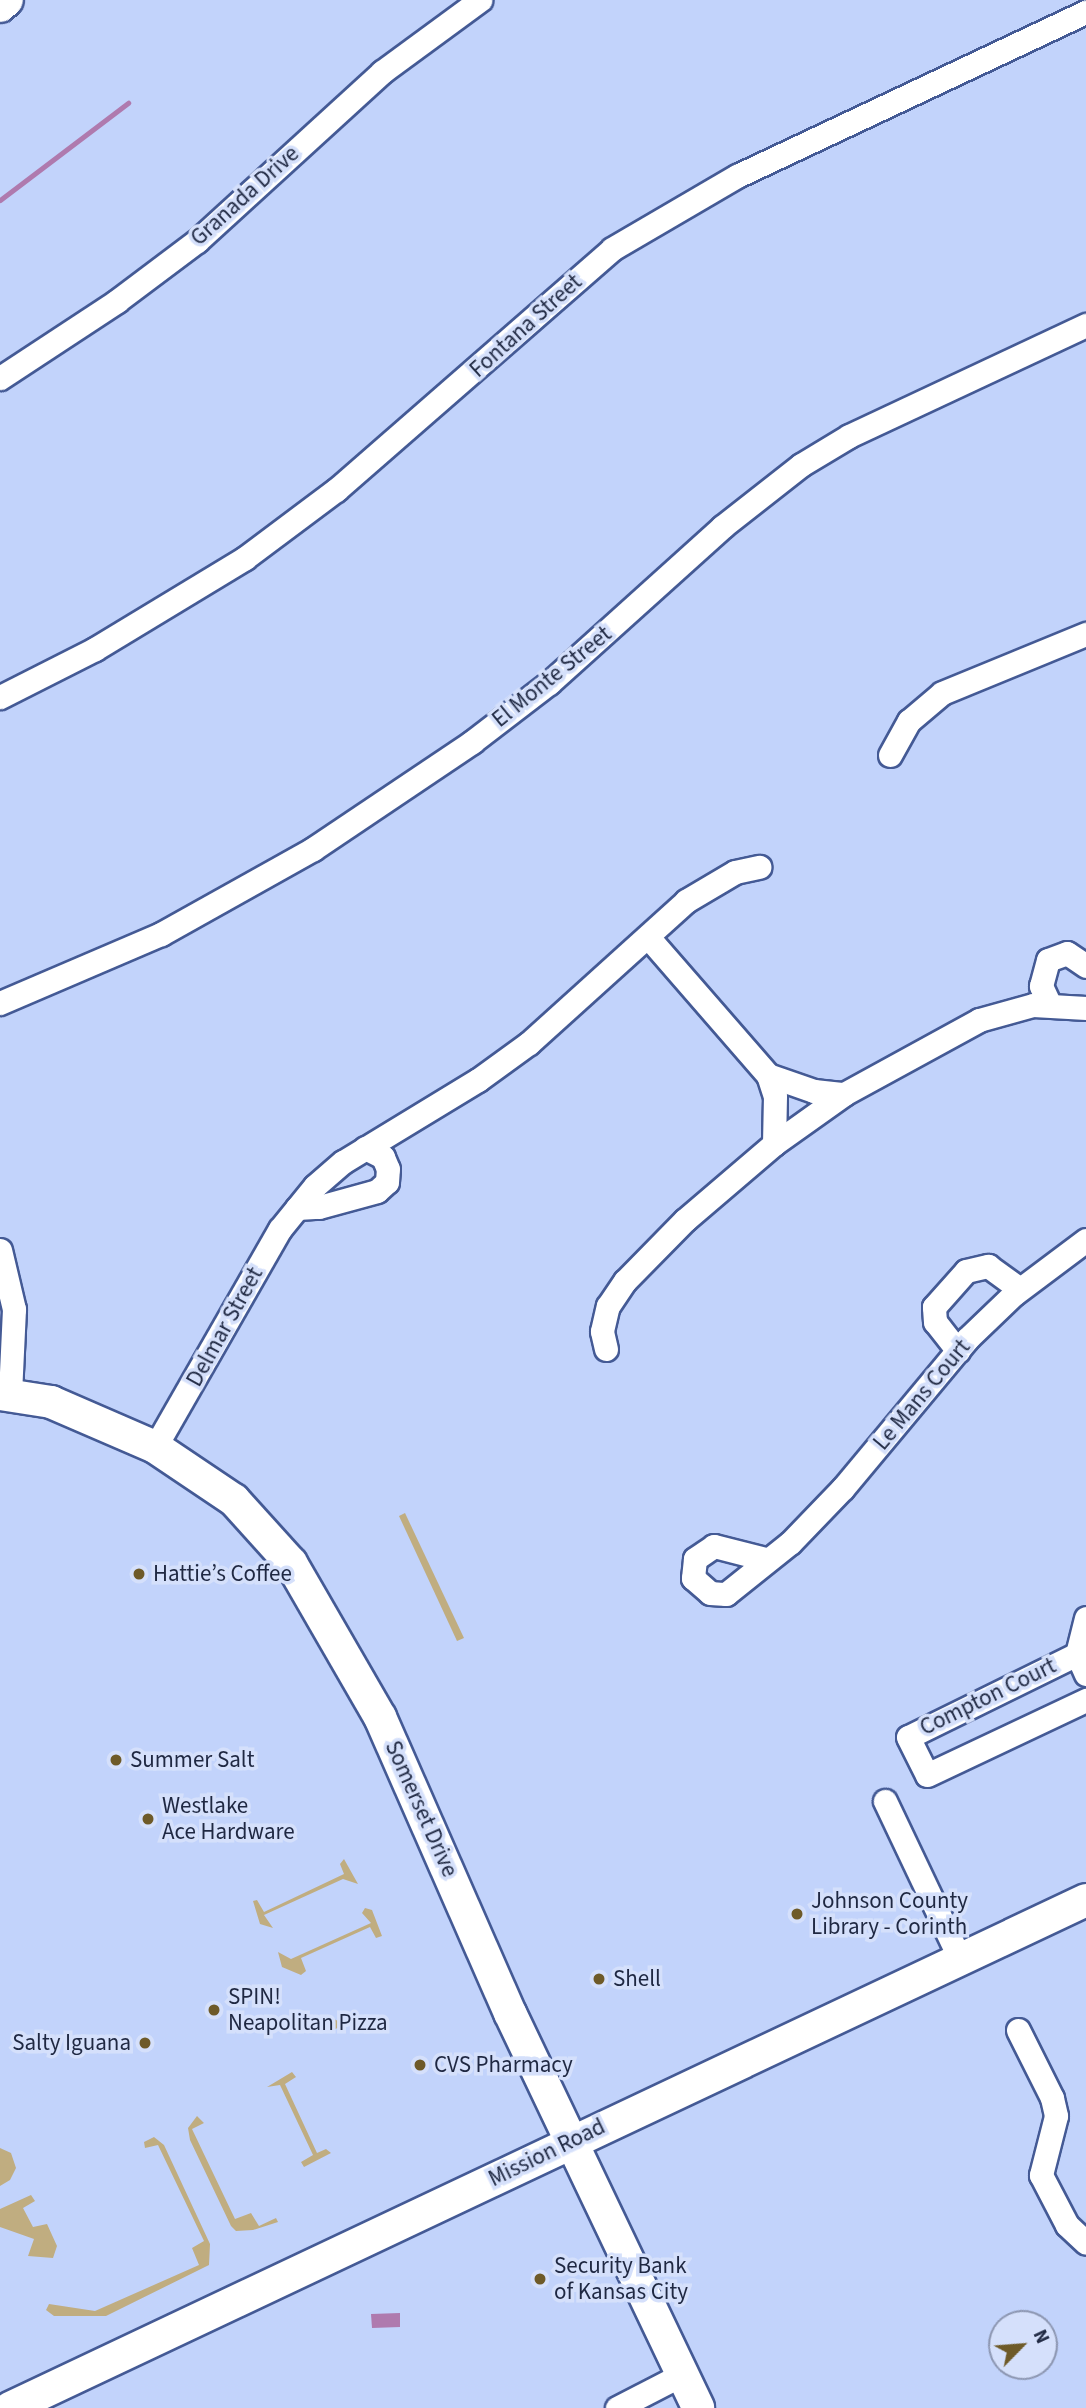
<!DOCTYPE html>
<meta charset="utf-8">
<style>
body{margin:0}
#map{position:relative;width:1086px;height:2408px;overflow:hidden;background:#c2d3fb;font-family:"Source Sans 3",sans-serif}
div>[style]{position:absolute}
.green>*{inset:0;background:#c0ad80}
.water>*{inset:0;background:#af7aae}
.stream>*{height:5px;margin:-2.5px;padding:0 2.5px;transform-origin:2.5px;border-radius:2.5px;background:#af7aae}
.roads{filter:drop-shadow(2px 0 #445a95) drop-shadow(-2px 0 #445a95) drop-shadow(0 2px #445a95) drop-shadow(0 -2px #445a95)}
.street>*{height:23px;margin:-11.5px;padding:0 11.5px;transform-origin:11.5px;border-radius:11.5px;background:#fff}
.secondary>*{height:32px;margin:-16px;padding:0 16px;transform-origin:16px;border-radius:16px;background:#fff}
.dots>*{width:19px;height:19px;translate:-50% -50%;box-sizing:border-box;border:4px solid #d5e0fb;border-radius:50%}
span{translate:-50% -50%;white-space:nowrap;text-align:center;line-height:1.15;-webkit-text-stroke:7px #d5e0fb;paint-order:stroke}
.street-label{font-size:23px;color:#1f2842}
.poi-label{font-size:23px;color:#1f2842}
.left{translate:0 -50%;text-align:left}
.right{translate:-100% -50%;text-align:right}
.north{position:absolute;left:988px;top:2310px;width:70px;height:70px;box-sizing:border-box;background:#d5e0fb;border:2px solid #8c96b1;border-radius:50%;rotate:65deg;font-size:19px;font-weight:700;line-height:28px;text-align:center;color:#1f2842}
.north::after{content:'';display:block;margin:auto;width:24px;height:32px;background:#6e5a28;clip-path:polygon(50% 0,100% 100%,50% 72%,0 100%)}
</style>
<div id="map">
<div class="green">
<i style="clip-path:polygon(405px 1513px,464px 1638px,457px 1641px,399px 1516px)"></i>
<i style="clip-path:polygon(344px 1859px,358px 1884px,343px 1879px,264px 1915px,273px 1928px,260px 1924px,253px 1901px,257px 1900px,264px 1912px,344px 1874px,340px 1864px)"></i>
<i style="clip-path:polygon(365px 1908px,372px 1910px,382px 1936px,376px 1938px,370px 1927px,301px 1958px,306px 1971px,301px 1975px,282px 1967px,278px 1952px,291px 1959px,371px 1923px,362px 1913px)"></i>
<i style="clip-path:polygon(345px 2015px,348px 2023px,329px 2032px,318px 2032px,309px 2025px,313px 2019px,328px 2016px,338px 2021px)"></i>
<i style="clip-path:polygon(292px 2072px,296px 2077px,285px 2084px,317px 2153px,326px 2149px,331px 2153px,304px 2167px,301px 2162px,313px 2155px,280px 2085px,267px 2087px)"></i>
<i style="clip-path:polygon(197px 2116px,204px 2123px,192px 2129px,235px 2219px,251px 2213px,259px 2226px,276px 2218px,278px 2222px,253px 2230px,236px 2231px,231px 2226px,190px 2140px,188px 2128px)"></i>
<i style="clip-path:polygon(154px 2137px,164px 2145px,210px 2244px,209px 2265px,106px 2316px,54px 2316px,46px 2310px,49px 2304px,95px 2311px,199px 2265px,192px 2248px,204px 2241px,158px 2145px,145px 2148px,144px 2142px)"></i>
<i style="clip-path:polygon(0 2148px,11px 2153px,16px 2168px,10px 2180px,0 2186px)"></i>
<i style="clip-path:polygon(31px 2195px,35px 2201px,23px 2208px,33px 2227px,47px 2224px,57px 2246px,53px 2258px,28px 2256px,34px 2239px,0 2227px,0 2209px)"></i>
</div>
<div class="water">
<i style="clip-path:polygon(400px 2313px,400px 2327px,372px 2328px,371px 2314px)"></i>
</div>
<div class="stream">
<i style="left:0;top:200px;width:161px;rotate:-37.2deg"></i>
</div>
<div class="roads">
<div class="street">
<i style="left:0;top:378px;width:140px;rotate:-33.3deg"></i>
<i style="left:117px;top:301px;width:100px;rotate:-36.9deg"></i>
<i style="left:197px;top:241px;width:251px;rotate:-42.4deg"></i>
<i style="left:382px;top:72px;width:122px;rotate:-36.3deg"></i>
<i style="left:0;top:697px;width:106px;rotate:-26.8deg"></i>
<i style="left:95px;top:649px;width:175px;rotate:-31.2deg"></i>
<i style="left:245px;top:558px;width:114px;rotate:-36.8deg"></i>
<i style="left:336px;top:490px;width:366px;rotate:-41.1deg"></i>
<i style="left:612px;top:249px;width:145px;rotate:-30.3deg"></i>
<i style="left:737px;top:176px;width:386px;rotate:-25.2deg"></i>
<i style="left:890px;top:755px;width:39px;rotate:-61deg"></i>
<i style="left:909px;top:721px;width:43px;rotate:-40.3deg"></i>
<i style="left:942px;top:693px;width:156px;rotate:-22.3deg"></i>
<i style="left:648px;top:937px;width:183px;rotate:49deg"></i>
<i style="left:768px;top:1075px;width:22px;rotate:72deg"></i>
<i style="left:775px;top:1096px;width:48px;rotate:91.2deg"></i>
<i style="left:0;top:1003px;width:175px;rotate:-23.2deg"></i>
<i style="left:161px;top:934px;width:174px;rotate:-29.2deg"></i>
<i style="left:313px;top:849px;width:192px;rotate:-33.9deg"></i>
<i style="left:472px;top:742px;width:97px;rotate:-37.5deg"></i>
<i style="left:549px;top:683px;width:233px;rotate:-42deg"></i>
<i style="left:722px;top:527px;width:100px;rotate:-38.1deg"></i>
<i style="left:801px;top:465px;width:56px;rotate:-31.1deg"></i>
<i style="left:849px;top:436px;width:262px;rotate:-25.1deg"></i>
<i style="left:1049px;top:1003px;width:19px;rotate:-115deg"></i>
<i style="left:1041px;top:986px;width:27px;rotate:-75deg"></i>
<i style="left:1048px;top:960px;width:20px;rotate:-20deg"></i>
<i style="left:1067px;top:953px;width:23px;rotate:34deg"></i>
<i style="left:768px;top:1075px;width:49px;rotate:19.2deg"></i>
<i style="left:814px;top:1091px;width:30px;rotate:6deg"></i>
<i style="left:297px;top:1208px;width:22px;rotate:-3deg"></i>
<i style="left:319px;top:1207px;width:60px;rotate:-15.4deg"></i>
<i style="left:377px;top:1191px;width:13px;rotate:-42deg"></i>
<i style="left:387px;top:1182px;width:13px;rotate:-86deg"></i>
<i style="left:388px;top:1169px;width:13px;rotate:-113deg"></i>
<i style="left:383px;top:1157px;width:20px;rotate:-153deg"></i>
<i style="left:0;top:1250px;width:61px;rotate:76.7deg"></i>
<i style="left:14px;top:1309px;width:85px;rotate:92.7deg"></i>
<i style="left:606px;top:1349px;width:18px;rotate:-103deg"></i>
<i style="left:602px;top:1331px;width:26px;rotate:-77deg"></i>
<i style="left:608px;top:1306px;width:30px;rotate:-56deg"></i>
<i style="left:625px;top:1281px;width:86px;rotate:-45.5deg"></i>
<i style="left:685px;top:1220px;width:117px;rotate:-40.5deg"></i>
<i style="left:774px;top:1144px;width:86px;rotate:-35.5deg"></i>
<i style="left:844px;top:1094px;width:154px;rotate:-28.7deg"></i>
<i style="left:979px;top:1020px;width:56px;rotate:-15.5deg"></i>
<i style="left:1033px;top:1005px;width:53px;rotate:3.2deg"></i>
<i style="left:958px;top:1351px;width:37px;rotate:-128deg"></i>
<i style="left:935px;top:1322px;width:15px;rotate:-94deg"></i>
<i style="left:934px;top:1307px;width:48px;rotate:-48.4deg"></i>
<i style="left:966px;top:1271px;width:23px;rotate:-13deg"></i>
<i style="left:988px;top:1266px;width:39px;rotate:36deg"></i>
<i style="left:155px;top:1447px;width:251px;rotate:-60.2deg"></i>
<i style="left:280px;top:1229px;width:55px;rotate:-50.9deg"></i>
<i style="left:315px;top:1186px;width:37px;rotate:-41deg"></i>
<i style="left:343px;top:1162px;width:158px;rotate:-31.3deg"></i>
<i style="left:478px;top:1080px;width:63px;rotate:-36deg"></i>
<i style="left:529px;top:1043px;width:212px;rotate:-42.1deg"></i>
<i style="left:686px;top:901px;width:57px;rotate:-30.6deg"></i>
<i style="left:735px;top:872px;width:25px;rotate:-12deg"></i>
<i style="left:765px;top:1559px;width:53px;rotate:-165.7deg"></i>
<i style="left:714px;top:1546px;width:23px;rotate:146deg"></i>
<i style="left:695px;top:1559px;width:19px;rotate:96deg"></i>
<i style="left:693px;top:1578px;width:23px;rotate:41deg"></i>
<i style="left:710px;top:1593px;width:16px;rotate:4deg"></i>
<i style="left:726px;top:1594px;width:82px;rotate:-38.6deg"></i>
<i style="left:790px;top:1543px;width:76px;rotate:-46.1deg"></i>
<i style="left:843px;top:1488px;width:194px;rotate:-50.2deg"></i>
<i style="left:967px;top:1339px;width:65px;rotate:-43.8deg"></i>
<i style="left:1014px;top:1294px;width:90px;rotate:-36.9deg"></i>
<i style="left:1086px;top:1618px;width:37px;rotate:104deg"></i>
<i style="left:1077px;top:1654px;width:22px;rotate:66deg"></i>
<i style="left:1077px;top:1654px;width:188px;rotate:153.8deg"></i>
<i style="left:908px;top:1737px;width:42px;rotate:63.4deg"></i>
<i style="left:927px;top:1775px;width:176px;rotate:-25.3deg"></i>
<i style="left:885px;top:1801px;width:175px;rotate:64.6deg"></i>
<i style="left:1018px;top:2030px;width:76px;rotate:63.4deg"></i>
<i style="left:1052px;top:2098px;width:18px;rotate:77deg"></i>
<i style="left:1056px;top:2116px;width:61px;rotate:104.3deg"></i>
<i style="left:1041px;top:2175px;width:56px;rotate:62.5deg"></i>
<i style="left:1067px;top:2225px;width:26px;rotate:43deg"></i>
<i style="left:617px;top:2408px;width:72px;rotate:-27.3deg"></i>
</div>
<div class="secondary">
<i style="left:0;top:6px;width:9px;rotate:-41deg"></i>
<i style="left:0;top:1394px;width:52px;rotate:8.9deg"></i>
<i style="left:51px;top:1402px;width:113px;rotate:23.4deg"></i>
<i style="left:155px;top:1447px;width:95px;rotate:33.9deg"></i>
<i style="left:234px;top:1500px;width:85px;rotate:47.9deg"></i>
<i style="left:291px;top:1563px;width:178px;rotate:60deg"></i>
<i style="left:380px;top:1717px;width:323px;rotate:66.3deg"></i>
<i style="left:510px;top:2013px;width:437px;rotate:64.5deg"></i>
<i style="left:10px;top:2408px;width:1190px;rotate:-25.27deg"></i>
</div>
</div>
<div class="dots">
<i style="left:139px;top:1574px;background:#6e5a28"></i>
<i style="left:116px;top:1760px;background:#6e5a28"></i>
<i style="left:148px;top:1819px;background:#6e5a28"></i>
<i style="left:797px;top:1914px;background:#6e5a28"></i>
<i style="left:599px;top:1979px;background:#6e5a28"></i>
<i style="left:214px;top:2010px;background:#6e5a28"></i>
<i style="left:145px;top:2043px;background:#6e5a28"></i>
<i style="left:420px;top:2065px;background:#6e5a28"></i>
<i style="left:540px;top:2279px;background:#6e5a28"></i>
</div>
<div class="street-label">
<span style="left:245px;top:196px;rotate:-42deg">Granada Drive</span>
<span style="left:526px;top:326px;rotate:-42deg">Fontana Street</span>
<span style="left:552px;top:677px;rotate:-39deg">El Monte Street</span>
<span style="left:225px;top:1327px;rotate:-61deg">Delmar Street</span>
<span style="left:922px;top:1395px;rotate:-50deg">Le Mans Court</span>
<span style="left:988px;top:1697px;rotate:-26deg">Compton Court</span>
<span style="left:421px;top:1809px;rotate:66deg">Somerset Drive</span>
<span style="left:547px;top:2153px;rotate:-26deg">Mission Road</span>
</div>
<div class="poi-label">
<span class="left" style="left:153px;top:1574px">Hattie’s Coffee</span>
<span class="left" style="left:130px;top:1760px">Summer Salt</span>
<span class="left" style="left:162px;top:1819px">Westlake<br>Ace Hardware</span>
<span class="left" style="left:811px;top:1914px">Johnson County<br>Library - Corinth</span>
<span class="left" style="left:613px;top:1979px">Shell</span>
<span class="left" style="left:228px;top:2010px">SPIN!<br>Neapolitan Pizza</span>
<span class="right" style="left:131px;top:2043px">Salty Iguana</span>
<span class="left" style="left:434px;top:2065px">CVS Pharmacy</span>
<span class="left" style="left:554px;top:2279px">Security Bank<br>of Kansas City</span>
</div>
<div class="north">N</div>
</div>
